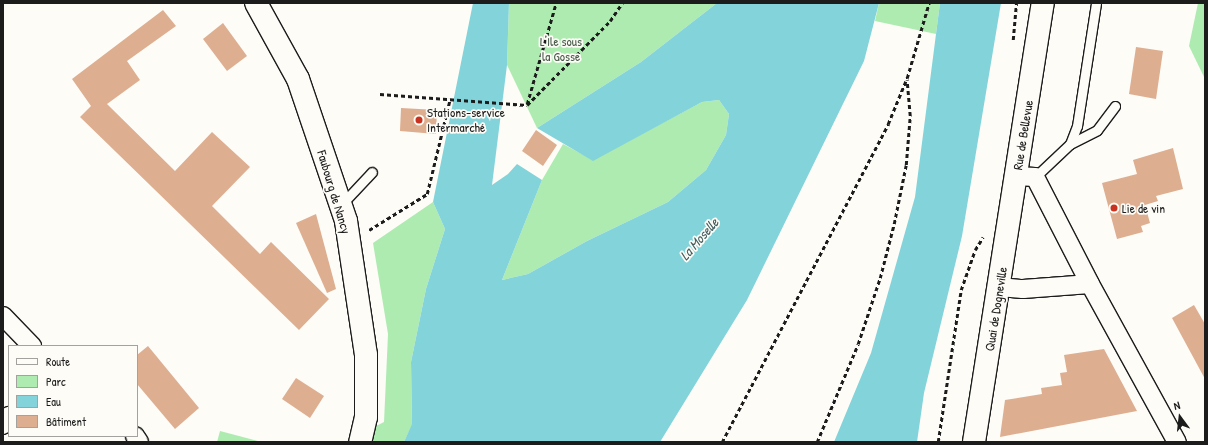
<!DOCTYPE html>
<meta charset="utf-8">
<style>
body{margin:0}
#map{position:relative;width:1208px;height:445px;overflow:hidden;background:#fdfcf7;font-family:"Patrick Hand",sans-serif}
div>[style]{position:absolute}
.green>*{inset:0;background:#aeebb1}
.water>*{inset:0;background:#82d3da}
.building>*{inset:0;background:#deae90}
.path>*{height:2.5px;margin-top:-1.25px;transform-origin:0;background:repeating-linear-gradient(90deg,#1c1c1c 0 4px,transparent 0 7px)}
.roads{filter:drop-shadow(1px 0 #1c1c1c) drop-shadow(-1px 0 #1c1c1c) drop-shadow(0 1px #1c1c1c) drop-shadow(0 -1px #1c1c1c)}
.lane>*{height:9px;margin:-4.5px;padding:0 4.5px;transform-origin:4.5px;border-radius:4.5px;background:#fdfcf7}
.street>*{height:18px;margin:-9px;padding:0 9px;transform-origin:9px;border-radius:9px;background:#fdfcf7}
.primary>*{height:22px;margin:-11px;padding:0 11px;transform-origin:11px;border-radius:11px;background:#fdfcf7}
.dots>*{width:11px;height:11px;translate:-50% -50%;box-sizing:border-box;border:2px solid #fdfcf7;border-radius:50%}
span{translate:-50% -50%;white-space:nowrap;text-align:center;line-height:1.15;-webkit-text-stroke:3.5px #fdfcf7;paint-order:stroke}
.park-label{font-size:13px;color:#485a49}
.poi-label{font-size:13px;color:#1c1c1c}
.left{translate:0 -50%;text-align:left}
.street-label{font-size:13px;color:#1c1c1c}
.water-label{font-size:14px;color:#405c5e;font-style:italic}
.frame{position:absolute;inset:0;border:4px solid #1c1c1c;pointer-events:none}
.legend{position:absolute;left:8px;top:345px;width:130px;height:92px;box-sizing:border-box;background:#fdfcf7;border:1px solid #a3a29f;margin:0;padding:5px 7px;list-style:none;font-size:12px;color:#1c1c1c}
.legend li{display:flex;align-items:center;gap:8px;height:20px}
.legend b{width:20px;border:1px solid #a3a29f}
.north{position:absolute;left:1160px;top:397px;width:40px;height:40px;-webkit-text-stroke:3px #fdfcf7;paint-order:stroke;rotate:345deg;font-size:11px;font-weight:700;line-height:16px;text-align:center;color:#1c1c1c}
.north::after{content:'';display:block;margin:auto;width:14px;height:18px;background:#1c1c1c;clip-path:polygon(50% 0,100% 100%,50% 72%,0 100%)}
</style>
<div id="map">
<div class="green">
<i style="clip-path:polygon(509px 3px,717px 3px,641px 62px,537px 128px,507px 65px)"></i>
<i style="clip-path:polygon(879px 3px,940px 3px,936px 34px,875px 21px)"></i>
<i style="clip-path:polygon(1198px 3px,1205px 3px,1205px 79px,1189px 46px)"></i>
<i style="clip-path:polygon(719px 100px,729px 114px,726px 135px,706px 170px,668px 202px,587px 241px,528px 274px,502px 280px,542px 180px,563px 144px,593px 160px,702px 102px)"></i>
<i style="clip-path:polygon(433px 202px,445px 229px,426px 289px,411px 362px,412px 425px,404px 442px,345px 442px,384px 422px,388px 334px,373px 243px)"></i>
<i style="clip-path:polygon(220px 431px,262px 442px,217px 442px)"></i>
</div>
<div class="water">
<i style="clip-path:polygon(473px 3px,509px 3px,507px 65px,492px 185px,508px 174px,517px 164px,542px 180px,502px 280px,528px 274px,587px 241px,668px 202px,706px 170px,726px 135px,729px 114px,719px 100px,702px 102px,593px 161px,537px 128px,641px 62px,717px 3px,879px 3px,864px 61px,747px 300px,660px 442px,404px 442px,412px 424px,411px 362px,426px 289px,445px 229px,433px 202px)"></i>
<i style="clip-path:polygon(940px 3px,1001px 3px,962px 236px,924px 393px,917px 442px,834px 442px,871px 353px,915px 197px)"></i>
</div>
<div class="building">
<i style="clip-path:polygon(163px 10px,176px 26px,127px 61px,140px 80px,107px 104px,175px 171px,212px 132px,250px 167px,212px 206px,260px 254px,271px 242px,329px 299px,299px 330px,80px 117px,91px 106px,72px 79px)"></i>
<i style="clip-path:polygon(223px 23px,247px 56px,227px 71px,203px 39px)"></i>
<i style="clip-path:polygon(1136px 47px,1163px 51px,1156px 99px,1129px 94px)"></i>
<i style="clip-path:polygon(401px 108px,437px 110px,436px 134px,400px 131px)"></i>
<i style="clip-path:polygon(536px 130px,557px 145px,543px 166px,522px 151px)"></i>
<i style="clip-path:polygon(1173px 148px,1183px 189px,1156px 196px,1158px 201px,1145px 205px,1150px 223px,1141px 226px,1143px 232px,1117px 239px,1102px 183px,1137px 174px,1133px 160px)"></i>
<i style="clip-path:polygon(316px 214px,336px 289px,327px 293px,296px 223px)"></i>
<i style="clip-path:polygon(1194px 305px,1205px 324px,1205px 379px,1172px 318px)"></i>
<i style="clip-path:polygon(148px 346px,199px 408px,175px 429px,137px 384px,137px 355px)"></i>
<i style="clip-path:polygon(1104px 349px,1137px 411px,1000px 437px,1005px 400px,1042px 394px,1041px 388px,1062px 385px,1060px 373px,1067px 372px,1064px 355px)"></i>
<i style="clip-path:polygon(296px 378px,324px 396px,310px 418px,282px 399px)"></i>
</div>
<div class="path">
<i style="left:1013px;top:40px;width:37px;rotate:-85deg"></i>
<i style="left:380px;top:94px;width:147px;rotate:4.3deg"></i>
<i style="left:527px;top:105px;width:118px;rotate:-45.3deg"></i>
<i style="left:610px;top:21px;width:22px;rotate:-56deg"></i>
<i style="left:527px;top:104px;width:105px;rotate:-74deg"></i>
<i style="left:369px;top:230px;width:68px;rotate:-31.8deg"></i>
<i style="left:427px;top:194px;width:98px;rotate:-76.4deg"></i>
<i style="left:722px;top:442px;width:359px;rotate:-62.4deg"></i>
<i style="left:888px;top:124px;width:50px;rotate:-67.6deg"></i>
<i style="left:907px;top:78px;width:78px;rotate:-73.7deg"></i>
<i style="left:817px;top:442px;width:106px;rotate:-67.3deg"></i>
<i style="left:858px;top:344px;width:70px;rotate:-71.6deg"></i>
<i style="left:880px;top:278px;width:56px;rotate:-75.5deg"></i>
<i style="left:894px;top:224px;width:60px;rotate:-78.5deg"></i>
<i style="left:906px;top:165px;width:49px;rotate:-85.3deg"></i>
<i style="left:910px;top:116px;width:36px;rotate:-95deg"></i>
<i style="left:938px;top:442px;width:154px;rotate:-81.4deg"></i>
<i style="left:961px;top:290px;width:42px;rotate:-70.7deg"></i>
<i style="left:975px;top:250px;width:15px;rotate:-58deg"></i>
</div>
<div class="roads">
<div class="lane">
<i style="left:1070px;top:144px;width:30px;rotate:-27deg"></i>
<i style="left:1097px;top:130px;width:30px;rotate:-53deg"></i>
<i style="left:1035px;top:177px;width:48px;rotate:-43.3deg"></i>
<i style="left:1070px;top:144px;width:19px;rotate:-69deg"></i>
<i style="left:1077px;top:126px;width:124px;rotate:-81.2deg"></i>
<i style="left:341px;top:205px;width:45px;rotate:-46.8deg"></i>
</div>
<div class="street">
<i style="left:1016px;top:176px;width:19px;rotate:3deg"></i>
<i style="left:1035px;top:177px;width:120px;rotate:62.8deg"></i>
<i style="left:1090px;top:284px;width:180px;rotate:61.2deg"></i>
<i style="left:999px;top:287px;width:24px;rotate:5deg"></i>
<i style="left:1023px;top:289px;width:67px;rotate:-4.3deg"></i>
<i style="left:3px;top:316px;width:42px;rotate:46deg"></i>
<i style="left:3px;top:425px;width:11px;rotate:-56deg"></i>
<i style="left:135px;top:436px;width:7px;rotate:56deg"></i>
</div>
<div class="primary">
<i style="left:256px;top:3px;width:87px;rotate:61.1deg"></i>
<i style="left:298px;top:79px;width:150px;rotate:71.3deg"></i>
<i style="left:346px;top:221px;width:135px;rotate:81.5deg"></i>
<i style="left:366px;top:355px;width:62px;rotate:90deg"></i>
<i style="left:366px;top:417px;width:26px;rotate:103deg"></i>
<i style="left:974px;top:442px;width:444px;rotate:-81.1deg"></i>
</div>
</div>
<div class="dots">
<i style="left:419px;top:120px;background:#c8321e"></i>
<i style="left:1114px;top:208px;background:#c8321e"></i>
</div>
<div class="park-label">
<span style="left:561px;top:49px">L'Ile sous<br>la Gosse</span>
</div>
<div class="poi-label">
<span class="left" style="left:427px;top:120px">Stations-service<br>Intermarché</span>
<span class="left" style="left:1122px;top:208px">Lie de vin</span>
</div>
<div class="street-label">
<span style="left:1023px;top:135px;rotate:-81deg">Rue de Bellevue</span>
<span style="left:334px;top:192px;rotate:73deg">Faubourg de Nancy</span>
<span style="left:996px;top:309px;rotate:-81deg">Quai de Dogneville</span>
</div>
<div class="water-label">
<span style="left:699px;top:239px;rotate:-49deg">La Moselle</span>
</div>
<div class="frame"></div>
<ul class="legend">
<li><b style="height:5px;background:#fdfcf7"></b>Route</li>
<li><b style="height:11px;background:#aeebb1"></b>Parc</li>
<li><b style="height:11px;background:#82d3da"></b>Eau</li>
<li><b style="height:11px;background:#deae90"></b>Bâtiment</li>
</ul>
<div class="north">N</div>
</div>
